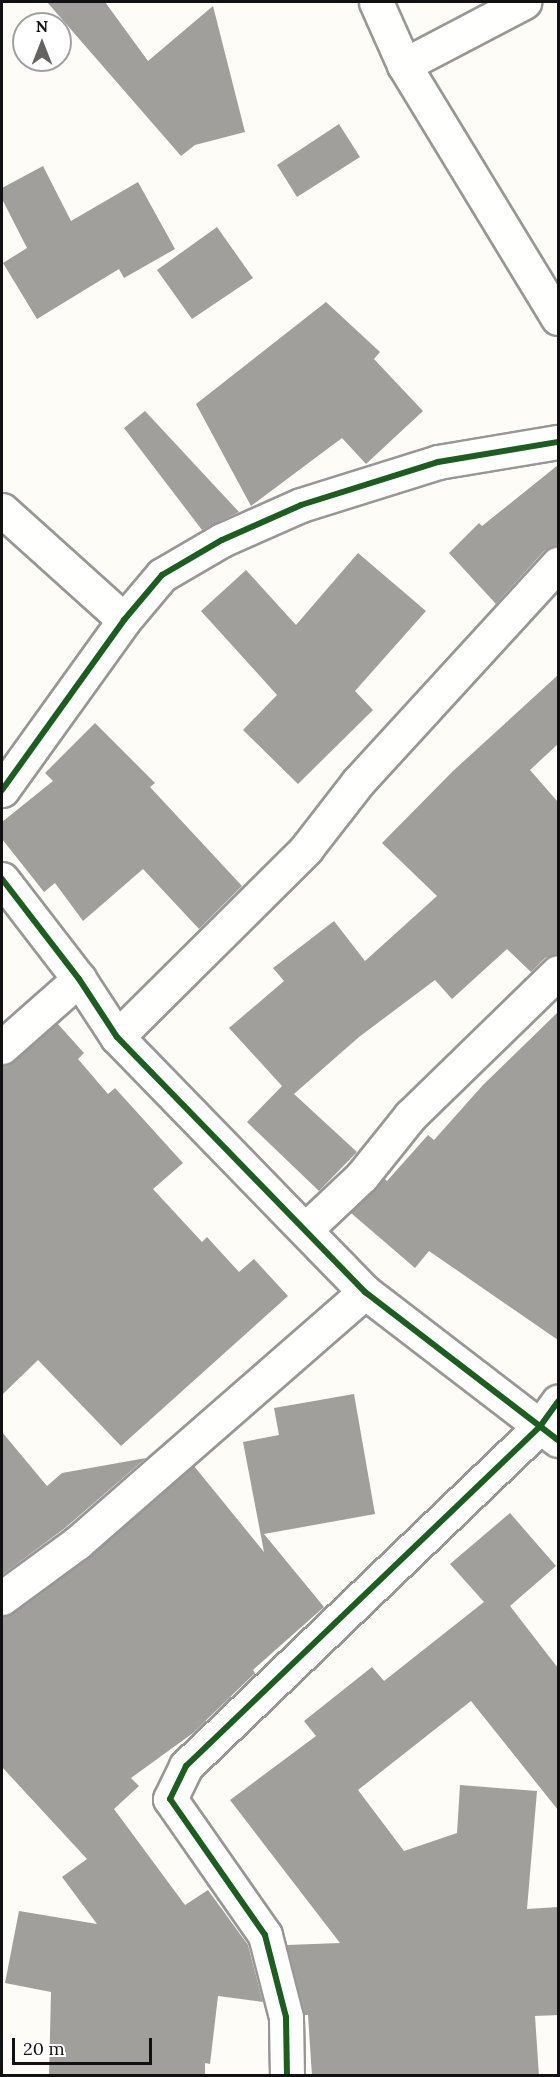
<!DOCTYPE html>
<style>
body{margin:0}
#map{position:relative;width:560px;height:2077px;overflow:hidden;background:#fdfcf7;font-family:Lora,serif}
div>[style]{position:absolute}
.building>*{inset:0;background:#a19f9c}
.roads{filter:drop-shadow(2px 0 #979795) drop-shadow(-2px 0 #979795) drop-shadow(0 2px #979795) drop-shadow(0 -2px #979795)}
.street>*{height:33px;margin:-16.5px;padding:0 16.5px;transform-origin:16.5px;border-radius:16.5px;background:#fffffe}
.cycleway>*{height:6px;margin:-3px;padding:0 3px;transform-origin:3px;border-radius:3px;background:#1b5e20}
span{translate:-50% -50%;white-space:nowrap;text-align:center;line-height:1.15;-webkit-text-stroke:6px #fff;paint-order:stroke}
.frame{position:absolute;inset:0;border:3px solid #111;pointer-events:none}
.north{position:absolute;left:12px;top:12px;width:60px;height:60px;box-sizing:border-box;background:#fff;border:2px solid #a0a0a0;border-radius:50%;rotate:0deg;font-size:16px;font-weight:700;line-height:24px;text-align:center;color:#111}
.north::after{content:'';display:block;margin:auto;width:21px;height:27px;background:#646362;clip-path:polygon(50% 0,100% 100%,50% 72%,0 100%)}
.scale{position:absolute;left:12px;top:2038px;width:140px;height:27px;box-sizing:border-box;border:3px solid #111;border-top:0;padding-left:8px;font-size:18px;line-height:21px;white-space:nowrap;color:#111;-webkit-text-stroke:4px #fff;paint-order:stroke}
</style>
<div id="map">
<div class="building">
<i style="clip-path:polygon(47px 2px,105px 2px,148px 61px,213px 6px,245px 132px,195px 145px,181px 156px)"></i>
<i style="clip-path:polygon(339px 124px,360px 157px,297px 197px,277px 165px)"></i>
<i style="clip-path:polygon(43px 166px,71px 221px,138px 182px,175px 249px,124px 278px,119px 269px,37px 319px,3px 263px,27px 248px,2px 199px,2px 188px)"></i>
<i style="clip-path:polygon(217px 227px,253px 278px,192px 319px,157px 270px)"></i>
<i style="clip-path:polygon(326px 302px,380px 352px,374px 359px,423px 411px,366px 464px,342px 438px,251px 506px,196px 404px)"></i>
<i style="clip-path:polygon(145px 411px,239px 512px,202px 530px,124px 428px)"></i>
<i style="clip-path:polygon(558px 465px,558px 546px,544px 551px,496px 604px,449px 553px,479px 523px,482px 526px)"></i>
<i style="clip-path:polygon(358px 553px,426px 611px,355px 691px,373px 710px,298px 784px,243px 730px,277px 695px,201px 611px,246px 570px,296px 625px)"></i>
<i style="clip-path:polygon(558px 675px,558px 744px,530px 770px,558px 802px,558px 954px,545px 958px,531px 972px,507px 949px,452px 999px,435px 980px,359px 1037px,294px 1094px,357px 1152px,319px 1191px,247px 1122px,282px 1086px,229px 1028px,284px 981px,273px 968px,334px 921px,365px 961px,437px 896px,382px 843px,453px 771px)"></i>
<i style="clip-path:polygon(95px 723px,155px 783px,150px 787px,242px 886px,199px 929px,143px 869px,83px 921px,55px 883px,44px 892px,2px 839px,2px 822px,53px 781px,45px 773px)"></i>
<i style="clip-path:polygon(558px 1012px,558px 1340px,429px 1251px,415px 1268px,351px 1213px,384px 1178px,387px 1181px,428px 1135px,434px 1140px,483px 1085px)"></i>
<i style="clip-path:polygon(57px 1023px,84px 1053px,78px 1059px,108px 1094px,115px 1088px,183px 1163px,153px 1189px,202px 1242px,207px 1237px,239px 1272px,254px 1259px,288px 1296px,121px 1446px,38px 1360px,2px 1395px,2px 1065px,14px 1061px)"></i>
<i style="clip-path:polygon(354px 1394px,375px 1514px,264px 1534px,324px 1607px,253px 1670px,255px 1673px,193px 1733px,131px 1778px,139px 1786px,114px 1809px,185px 1905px,208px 1890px,248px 1945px,263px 2002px,218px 1996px,210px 2064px,205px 2063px,205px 2076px,49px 2076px,51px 1992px,5px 1983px,19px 1911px,97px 1924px,62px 1877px,87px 1859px,2px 1767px,2px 1616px,13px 1613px,88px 1558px,194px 1466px,264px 1552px,243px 1442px,279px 1435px,274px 1408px)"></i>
<i style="clip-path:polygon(2px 1432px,47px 1486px,62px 1473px,146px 1458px,65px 1528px,2px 1575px)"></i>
<i style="clip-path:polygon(510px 1513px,556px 1566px,510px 1606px,558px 1668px,558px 1810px,471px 1701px,358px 1790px,404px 1851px,457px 1833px,460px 1785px,537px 1791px,527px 1909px,558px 1907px,558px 2015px,535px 2016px,539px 2076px,312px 2076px,308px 2015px,305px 2015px,287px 1945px,340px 1943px,230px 1800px,316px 1736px,304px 1721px,372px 1667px,384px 1681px,484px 1602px,450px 1564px)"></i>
</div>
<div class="roads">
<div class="street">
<i style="left:376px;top:2px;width:69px;rotate:66deg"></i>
<i style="left:404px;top:65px;width:296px;rotate:58.7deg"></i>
<i style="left:404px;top:65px;width:136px;rotate:-27.7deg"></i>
<i style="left:2px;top:510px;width:164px;rotate:42deg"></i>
<i style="left:2px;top:790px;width:209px;rotate:-54.3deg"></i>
<i style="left:124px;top:620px;width:59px;rotate:-49.8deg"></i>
<i style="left:162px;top:575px;width:69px;rotate:-30.3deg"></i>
<i style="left:222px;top:540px;width:86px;rotate:-23.9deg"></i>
<i style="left:301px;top:505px;width:144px;rotate:-17.4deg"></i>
<i style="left:438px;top:462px;width:122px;rotate:-9.5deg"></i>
<i style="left:2px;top:879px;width:126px;rotate:52.4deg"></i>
<i style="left:79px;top:979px;width:69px;rotate:56.8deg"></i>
<i style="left:117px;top:1037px;width:356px;rotate:45.8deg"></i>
<i style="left:365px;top:1292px;width:243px;rotate:37.5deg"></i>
<i style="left:117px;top:1037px;width:267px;rotate:-44.8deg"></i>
<i style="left:306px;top:849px;width:85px;rotate:-52.2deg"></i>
<i style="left:358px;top:782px;width:296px;rotate:-47.5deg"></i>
<i style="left:2px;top:1047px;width:103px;rotate:-41.4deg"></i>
<i style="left:306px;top:1229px;width:77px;rotate:-43.4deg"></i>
<i style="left:362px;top:1176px;width:77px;rotate:-51.3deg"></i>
<i style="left:410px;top:1116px;width:206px;rotate:-44.2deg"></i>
<i style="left:2px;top:1598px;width:93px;rotate:-36.3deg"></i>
<i style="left:77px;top:1543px;width:382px;rotate:-41.1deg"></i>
<i style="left:287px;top:2076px;width:59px;rotate:-91deg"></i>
<i style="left:286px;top:2017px;width:85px;rotate:-104.4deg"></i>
<i style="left:265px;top:1935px;width:166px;rotate:-124.9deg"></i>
<i style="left:170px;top:1799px;width:37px;rotate:-64deg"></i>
<i style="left:186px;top:1766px;width:492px;rotate:-43.8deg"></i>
<i style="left:541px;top:1425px;width:29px;rotate:-54deg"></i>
</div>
</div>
<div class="cycleway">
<i style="left:2px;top:790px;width:209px;rotate:-54.3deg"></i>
<i style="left:124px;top:620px;width:59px;rotate:-49.8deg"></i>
<i style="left:162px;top:575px;width:69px;rotate:-30.3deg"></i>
<i style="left:222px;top:540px;width:86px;rotate:-23.9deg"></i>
<i style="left:301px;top:505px;width:144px;rotate:-17.4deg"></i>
<i style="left:438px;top:462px;width:122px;rotate:-9.5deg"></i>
<i style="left:2px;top:879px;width:126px;rotate:52.4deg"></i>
<i style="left:79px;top:979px;width:69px;rotate:56.8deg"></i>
<i style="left:117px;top:1037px;width:356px;rotate:45.8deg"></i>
<i style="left:365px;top:1292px;width:243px;rotate:37.5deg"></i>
<i style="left:287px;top:2076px;width:59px;rotate:-91deg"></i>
<i style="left:286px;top:2017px;width:85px;rotate:-104.4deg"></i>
<i style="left:265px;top:1935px;width:166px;rotate:-124.9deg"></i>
<i style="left:170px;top:1799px;width:37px;rotate:-64deg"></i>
<i style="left:186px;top:1766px;width:492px;rotate:-43.8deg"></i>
<i style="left:541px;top:1425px;width:29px;rotate:-54deg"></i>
</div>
<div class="frame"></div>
<div class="north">N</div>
<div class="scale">20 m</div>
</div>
